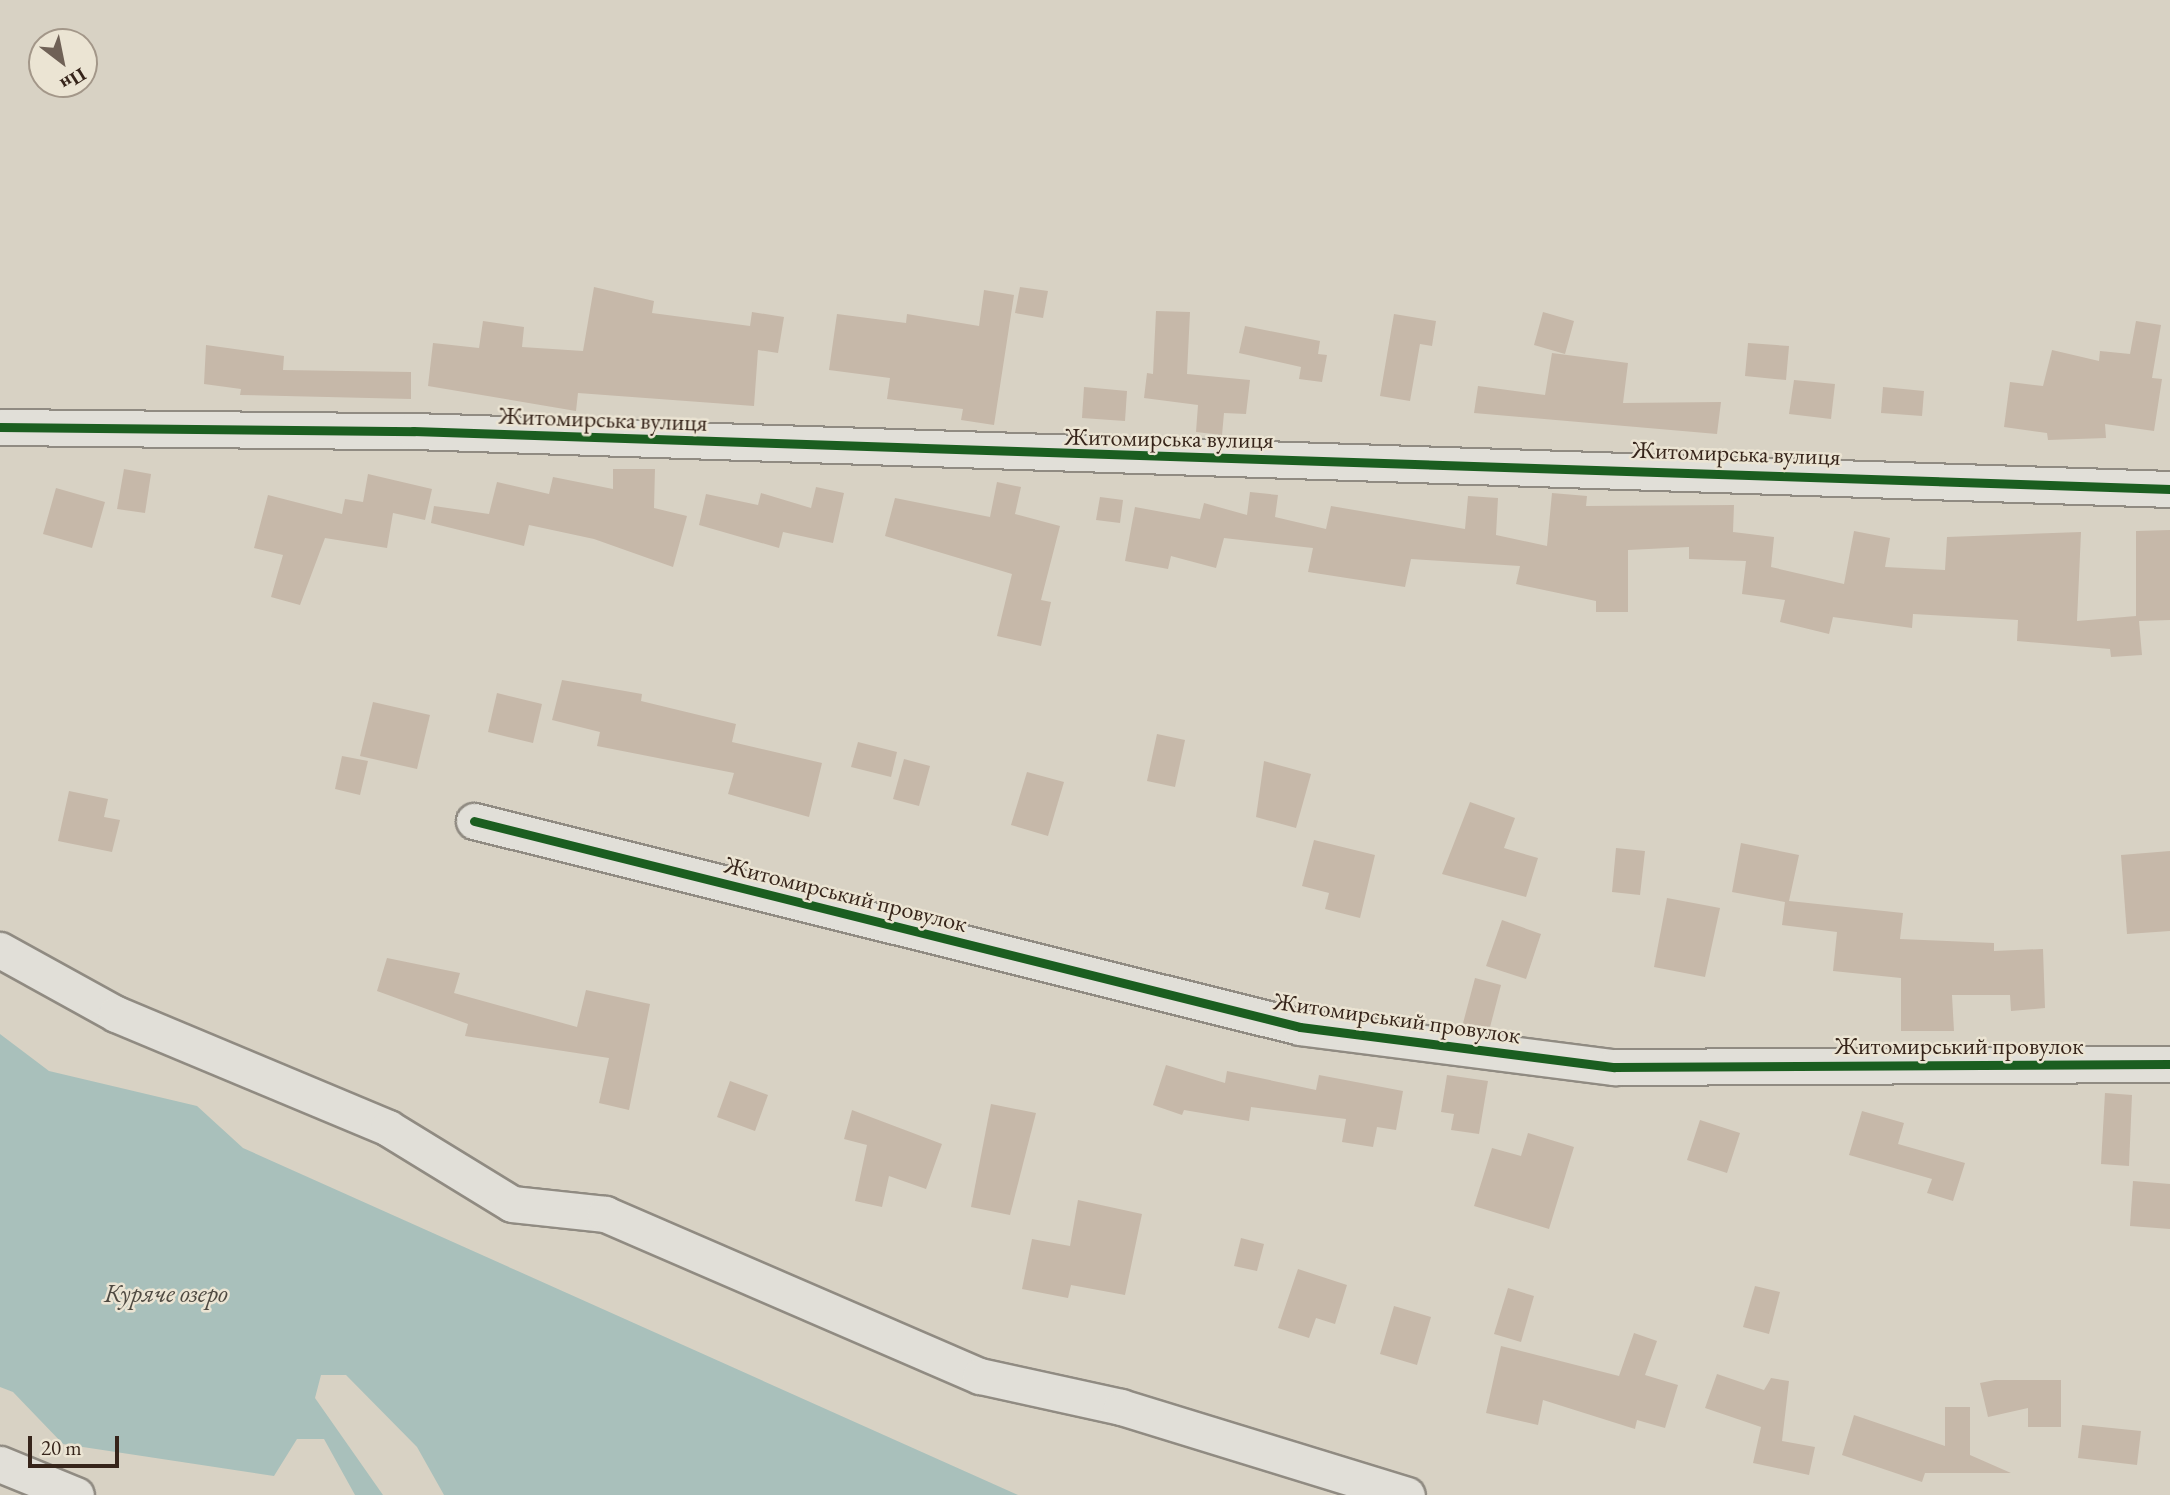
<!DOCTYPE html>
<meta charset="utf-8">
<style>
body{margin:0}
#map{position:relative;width:2170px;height:1495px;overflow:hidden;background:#d8d2c4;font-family:"EB Garamond",serif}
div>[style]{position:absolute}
.water>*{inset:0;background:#a9c0bb}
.building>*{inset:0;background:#c6b8a9}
.roads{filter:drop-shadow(2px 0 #908b82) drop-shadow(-2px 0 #908b82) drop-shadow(0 2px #908b82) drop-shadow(0 -2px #908b82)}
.minor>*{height:35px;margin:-17.5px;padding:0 17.5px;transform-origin:17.5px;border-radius:17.5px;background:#e1dfd8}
.cycleway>*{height:9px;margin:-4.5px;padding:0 4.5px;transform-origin:4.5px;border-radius:4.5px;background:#1b5e20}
span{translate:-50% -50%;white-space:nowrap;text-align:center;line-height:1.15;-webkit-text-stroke:5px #ebe4d3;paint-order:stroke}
.street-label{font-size:24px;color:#36241a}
.water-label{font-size:26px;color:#4e4941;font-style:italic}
.north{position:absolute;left:28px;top:28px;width:70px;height:70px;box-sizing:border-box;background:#ebe4d3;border:2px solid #a39789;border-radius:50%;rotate:148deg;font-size:19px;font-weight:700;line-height:28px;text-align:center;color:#36241a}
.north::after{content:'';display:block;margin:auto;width:24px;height:32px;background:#6f6156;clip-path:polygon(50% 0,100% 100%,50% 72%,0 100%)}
.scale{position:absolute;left:28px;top:1436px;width:91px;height:32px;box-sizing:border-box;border:4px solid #36241a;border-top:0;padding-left:9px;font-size:21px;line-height:24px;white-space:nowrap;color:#36241a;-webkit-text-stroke:5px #ebe4d3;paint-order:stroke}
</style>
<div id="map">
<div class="water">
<i style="clip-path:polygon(0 1034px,49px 1071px,197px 1106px,243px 1148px,1018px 1495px,444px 1495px,417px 1447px,346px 1375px,321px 1375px,315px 1398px,383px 1495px,355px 1495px,324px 1439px,297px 1439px,274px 1476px,63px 1444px,13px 1392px,0 1387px)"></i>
</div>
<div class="building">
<i style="clip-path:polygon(594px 287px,654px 301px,652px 313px,750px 326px,752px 312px,784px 317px,778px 353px,758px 350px,754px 406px,578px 393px,576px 411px,428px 386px,433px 343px,479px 348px,483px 321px,524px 327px,522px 347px,583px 351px)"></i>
<i style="clip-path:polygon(1020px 287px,1048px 291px,1043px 318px,1015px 313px)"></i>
<i style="clip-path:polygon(984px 290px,1014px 295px,994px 425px,961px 420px,963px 409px,887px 399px,890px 378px,829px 370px,837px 314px,906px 323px,907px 314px,979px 326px)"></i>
<i style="clip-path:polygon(1156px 311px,1190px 312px,1187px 374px,1250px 380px,1246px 414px,1224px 413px,1222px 435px,1196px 432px,1198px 405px,1144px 398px,1147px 373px,1153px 374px)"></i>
<i style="clip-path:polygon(1543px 312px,1574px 321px,1565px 354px,1534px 345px)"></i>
<i style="clip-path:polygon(1394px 314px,1436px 321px,1432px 346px,1420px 344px,1410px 401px,1380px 396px)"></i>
<i style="clip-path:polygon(2136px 321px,2161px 325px,2152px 378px,2162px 379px,2154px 431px,2105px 424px,2106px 438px,2048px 440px,2047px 433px,2004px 427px,2010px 382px,2043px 386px,2052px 350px,2099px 361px,2100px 351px,2130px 354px)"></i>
<i style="clip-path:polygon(1245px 326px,1320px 341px,1318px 354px,1327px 355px,1322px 382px,1299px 379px,1301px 367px,1239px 353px)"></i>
<i style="clip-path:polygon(1748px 343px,1789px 346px,1786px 380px,1745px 376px)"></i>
<i style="clip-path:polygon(206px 345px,284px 356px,283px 370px,411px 372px,411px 399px,240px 395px,241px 389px,204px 384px)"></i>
<i style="clip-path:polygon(1552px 353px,1628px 363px,1623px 403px,1721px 402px,1717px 434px,1474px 413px,1478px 386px,1545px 395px)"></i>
<i style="clip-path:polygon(1794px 380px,1835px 384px,1831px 419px,1789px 414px)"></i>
<i style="clip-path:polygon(1084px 387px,1127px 391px,1125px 421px,1082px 418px)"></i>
<i style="clip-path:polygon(1883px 387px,1924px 391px,1922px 416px,1881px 413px)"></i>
<i style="clip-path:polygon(124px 469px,151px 474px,145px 513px,117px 509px)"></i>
<i style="clip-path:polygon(613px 469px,655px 469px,654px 508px,687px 516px,673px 567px,594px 539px,529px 525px,524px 546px,431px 523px,434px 506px,489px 514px,497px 482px,549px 494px,553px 477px,613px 489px)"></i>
<i style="clip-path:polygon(368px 474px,432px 489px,425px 520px,393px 513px,387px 548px,325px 538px,300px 605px,271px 597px,283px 555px,254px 548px,268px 495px,342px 514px,345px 499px,363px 502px)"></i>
<i style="clip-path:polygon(997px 482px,1021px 487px,1015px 514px,1060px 526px,1041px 600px,1051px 602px,1041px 646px,997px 636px,1012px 574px,885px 536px,895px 498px,990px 517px)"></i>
<i style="clip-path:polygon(816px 487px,844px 493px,833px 543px,783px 532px,779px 548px,699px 525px,706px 494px,758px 505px,761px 493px,811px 508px)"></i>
<i style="clip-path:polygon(56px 488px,105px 502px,92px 548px,43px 534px)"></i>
<i style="clip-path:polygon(1250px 492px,1278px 495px,1275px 517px,1326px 529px,1331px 506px,1465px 529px,1468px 496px,1498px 498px,1496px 535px,1547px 546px,1552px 493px,1587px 496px,1586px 506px,1734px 505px,1733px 532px,1774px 537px,1771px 567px,1844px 584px,1854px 531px,1890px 538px,1885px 567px,1945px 570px,1947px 537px,2081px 532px,2077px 621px,2136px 616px,2136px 531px,2170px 530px,2170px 620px,2139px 621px,2142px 655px,2111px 657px,2110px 649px,2017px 641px,2018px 620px,1913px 614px,1912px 628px,1833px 617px,1829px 634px,1780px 622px,1785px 600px,1742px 594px,1746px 561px,1689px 559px,1689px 547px,1628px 550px,1628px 612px,1596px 612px,1596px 601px,1516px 584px,1520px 566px,1411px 559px,1405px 587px,1308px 572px,1313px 548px,1224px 538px,1216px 568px,1171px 556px,1168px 569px,1125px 561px,1135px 507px,1200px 519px,1204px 503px,1247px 515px)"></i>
<i style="clip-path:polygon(1100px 497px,1123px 500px,1120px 523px,1096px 520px)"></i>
<i style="clip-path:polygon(562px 680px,642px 694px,641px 701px,736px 724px,732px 742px,822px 763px,809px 817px,728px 794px,734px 773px,597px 746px,600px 732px,552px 720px)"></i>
<i style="clip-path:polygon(497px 693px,542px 704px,533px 743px,488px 732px)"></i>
<i style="clip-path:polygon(373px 702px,430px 715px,417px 769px,360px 756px)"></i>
<i style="clip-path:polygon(1157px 734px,1185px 740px,1175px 787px,1147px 781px)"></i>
<i style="clip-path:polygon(858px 742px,897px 752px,891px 777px,851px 767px)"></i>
<i style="clip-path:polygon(342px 756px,368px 761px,360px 795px,335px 789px)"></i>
<i style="clip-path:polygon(904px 759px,930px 766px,919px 806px,893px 799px)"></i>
<i style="clip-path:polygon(1264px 761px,1311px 774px,1296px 828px,1256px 817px)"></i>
<i style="clip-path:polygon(1027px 772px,1064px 782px,1048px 836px,1011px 825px)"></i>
<i style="clip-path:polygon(69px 791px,108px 799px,104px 817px,120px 820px,112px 852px,58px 841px)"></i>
<i style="clip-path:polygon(1470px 802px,1515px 818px,1504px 848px,1538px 858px,1526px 897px,1442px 874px)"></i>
<i style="clip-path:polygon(1314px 840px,1375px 855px,1360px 918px,1325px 909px,1329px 893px,1302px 886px)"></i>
<i style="clip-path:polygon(1741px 843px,1799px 855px,1789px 901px,1903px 913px,1900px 939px,1994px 943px,1994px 951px,2043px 949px,2045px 1008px,2011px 1011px,2010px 995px,1952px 995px,1954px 1031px,1901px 1031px,1901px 978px,1833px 971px,1837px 932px,1782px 925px,1785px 902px,1732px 892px)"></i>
<i style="clip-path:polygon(1616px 848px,1645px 851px,1640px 895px,1612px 892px)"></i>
<i style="clip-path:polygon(2170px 851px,2170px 931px,2127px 934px,2121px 855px)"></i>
<i style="clip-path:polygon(1667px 898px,1720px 908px,1705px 977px,1654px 967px)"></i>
<i style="clip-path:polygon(1502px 920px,1541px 934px,1526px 979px,1486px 966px)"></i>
<i style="clip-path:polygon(387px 958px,460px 973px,454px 993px,577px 1027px,586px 990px,650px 1004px,629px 1110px,599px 1103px,609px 1058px,465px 1036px,468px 1024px,377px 991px)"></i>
<i style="clip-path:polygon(1475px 978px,1501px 985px,1489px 1031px,1462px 1027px)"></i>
<i style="clip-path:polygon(1166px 1065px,1225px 1083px,1227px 1071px,1316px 1090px,1319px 1075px,1403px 1091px,1396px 1130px,1377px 1127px,1373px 1147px,1342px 1142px,1346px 1119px,1251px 1107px,1249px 1121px,1184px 1110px,1182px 1115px,1153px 1105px)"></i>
<i style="clip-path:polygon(1447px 1075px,1488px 1081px,1479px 1134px,1451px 1130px,1454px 1114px,1441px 1112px)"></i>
<i style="clip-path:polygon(730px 1081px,768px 1095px,755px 1131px,717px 1117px)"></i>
<i style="clip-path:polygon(2105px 1093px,2132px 1095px,2129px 1166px,2101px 1164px)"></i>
<i style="clip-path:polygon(991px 1104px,1036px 1113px,1010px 1215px,971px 1207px)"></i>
<i style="clip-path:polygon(852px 1110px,942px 1144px,926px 1189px,889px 1176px,882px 1207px,855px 1201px,867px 1145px,844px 1139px)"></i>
<i style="clip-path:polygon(1862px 1111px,1904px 1123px,1898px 1144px,1965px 1163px,1953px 1201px,1927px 1193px,1932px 1179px,1849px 1155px)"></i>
<i style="clip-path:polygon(1700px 1120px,1740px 1133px,1727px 1173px,1687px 1160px)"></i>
<i style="clip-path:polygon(1528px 1133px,1574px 1147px,1549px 1229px,1474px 1206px,1492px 1148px,1521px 1156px)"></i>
<i style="clip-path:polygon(2133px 1181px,2170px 1184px,2170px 1229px,2130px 1226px)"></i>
<i style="clip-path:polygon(1078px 1200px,1142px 1214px,1125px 1295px,1071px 1285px,1068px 1298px,1022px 1289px,1032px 1239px,1070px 1246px)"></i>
<i style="clip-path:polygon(1241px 1238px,1264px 1244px,1257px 1271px,1234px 1266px)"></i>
<i style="clip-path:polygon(1298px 1269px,1347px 1285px,1335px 1324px,1316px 1318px,1309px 1338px,1278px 1328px)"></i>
<i style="clip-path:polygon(1755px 1286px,1780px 1292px,1769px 1334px,1743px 1327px)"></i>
<i style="clip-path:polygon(1508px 1288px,1534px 1296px,1521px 1342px,1494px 1334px)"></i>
<i style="clip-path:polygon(1394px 1306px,1431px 1317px,1417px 1365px,1380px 1354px)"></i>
<i style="clip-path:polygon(1634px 1333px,1657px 1341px,1645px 1375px,1678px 1385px,1665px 1428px,1637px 1420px,1635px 1429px,1543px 1400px,1538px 1425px,1486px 1413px,1501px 1346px,1619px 1376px)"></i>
<i style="clip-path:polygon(1717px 1374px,1764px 1390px,1771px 1378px,1789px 1381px,1782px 1441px,1815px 1447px,1809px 1475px,1753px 1463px,1761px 1427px,1705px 1408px)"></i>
<i style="clip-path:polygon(1995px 1380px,2061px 1380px,2061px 1427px,2028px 1427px,2028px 1408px,1988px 1417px,1980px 1383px)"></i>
<i style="clip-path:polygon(1945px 1407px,1970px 1407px,1970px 1455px,2011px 1473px,1925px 1473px,1922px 1482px,1842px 1455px,1854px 1415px,1945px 1446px)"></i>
<i style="clip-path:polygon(2082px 1425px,2141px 1431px,2137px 1465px,2078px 1458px)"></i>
</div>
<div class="roads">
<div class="minor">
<i style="left:0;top:427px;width:413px;rotate:0.6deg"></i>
<i style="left:413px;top:431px;width:1758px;rotate:1.89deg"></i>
<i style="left:474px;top:821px;width:851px;rotate:14deg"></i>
<i style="left:1300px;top:1027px;width:317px;rotate:7.3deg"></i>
<i style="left:1614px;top:1067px;width:556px;rotate:-0.31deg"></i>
<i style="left:0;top:950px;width:132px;rotate:28.9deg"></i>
<i style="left:116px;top:1014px;width:295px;rotate:22.7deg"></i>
<i style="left:388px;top:1128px;width:145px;rotate:31.5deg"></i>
<i style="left:512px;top:1204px;width:94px;rotate:6.1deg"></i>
<i style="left:605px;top:1214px;width:408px;rotate:23.4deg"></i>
<i style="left:980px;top:1376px;width:144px;rotate:12.4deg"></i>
<i style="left:1121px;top:1407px;width:299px;rotate:17.1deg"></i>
<i style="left:0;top:1464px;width:82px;rotate:22.2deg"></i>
</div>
</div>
<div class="cycleway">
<i style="left:0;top:427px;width:413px;rotate:0.6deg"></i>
<i style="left:413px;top:431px;width:1758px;rotate:1.89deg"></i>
<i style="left:474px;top:821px;width:851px;rotate:14deg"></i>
<i style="left:1300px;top:1027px;width:317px;rotate:7.3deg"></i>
<i style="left:1614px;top:1067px;width:556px;rotate:-0.31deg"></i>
</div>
<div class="street-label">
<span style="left:603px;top:419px;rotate:2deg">Житомирська вулиця</span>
<span style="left:1169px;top:438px;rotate:1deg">Житомирська вулиця</span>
<span style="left:1736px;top:453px;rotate:2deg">Житомирська вулиця</span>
<span style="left:846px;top:894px;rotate:14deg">Житомирський провулок</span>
<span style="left:1397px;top:1018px;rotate:8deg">Житомирський провулок</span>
<span style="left:1959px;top:1046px">Житомирський провулок</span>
</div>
<div class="water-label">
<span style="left:166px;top:1294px">Куряче озеро</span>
</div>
<div class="north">Пн</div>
<div class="scale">20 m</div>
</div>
